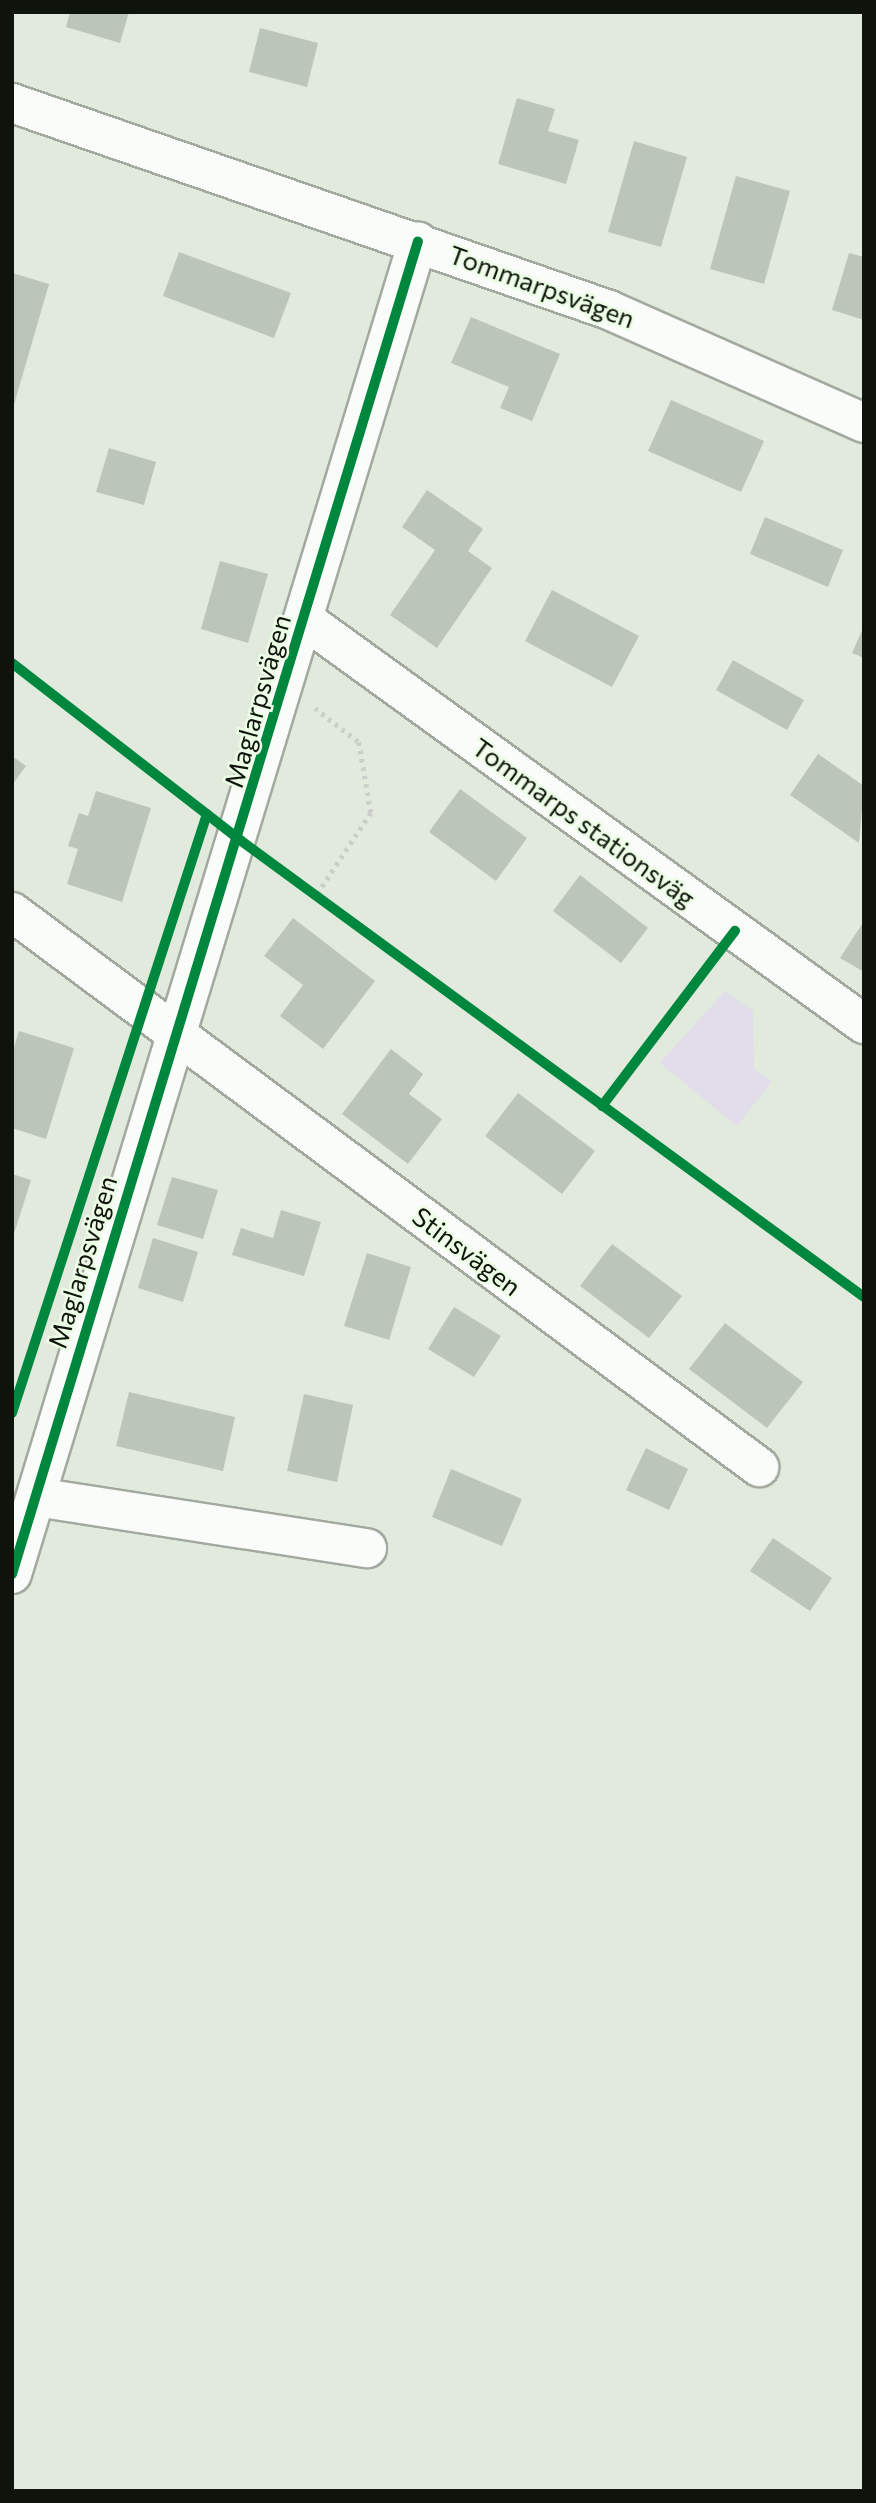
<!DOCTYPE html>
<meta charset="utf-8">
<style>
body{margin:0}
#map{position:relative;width:876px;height:2503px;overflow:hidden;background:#e1eadd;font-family:Commissioner,sans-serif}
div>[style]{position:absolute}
.green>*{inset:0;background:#e2ddea}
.building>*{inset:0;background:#bcc6b8}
.path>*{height:4.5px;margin-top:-2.25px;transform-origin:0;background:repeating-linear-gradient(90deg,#ccceca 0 3.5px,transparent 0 8.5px)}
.roads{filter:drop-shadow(2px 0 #a2a99f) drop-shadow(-2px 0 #a2a99f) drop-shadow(0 2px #a2a99f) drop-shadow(0 -2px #a2a99f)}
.minor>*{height:38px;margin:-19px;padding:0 19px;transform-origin:19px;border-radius:19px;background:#fafcfa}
.cycleway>*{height:10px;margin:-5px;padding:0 5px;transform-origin:5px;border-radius:5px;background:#00873e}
span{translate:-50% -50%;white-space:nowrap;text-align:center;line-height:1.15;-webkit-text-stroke:5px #ebfde4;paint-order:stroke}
.street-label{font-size:26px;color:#0e140c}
.frame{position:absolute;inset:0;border:14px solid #0e140c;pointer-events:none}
</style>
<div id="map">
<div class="green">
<i style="clip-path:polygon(725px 991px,753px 1011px,754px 1069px,772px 1081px,737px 1126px,660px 1063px)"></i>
</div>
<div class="building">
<i style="clip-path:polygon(70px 12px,129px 12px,120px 43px,66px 27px)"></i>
<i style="clip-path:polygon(260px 28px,318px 43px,307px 87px,249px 72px)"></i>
<i style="clip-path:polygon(517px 98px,555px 109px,548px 131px,579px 140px,566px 184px,498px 164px)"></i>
<i style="clip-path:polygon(634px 141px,687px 157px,661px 247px,608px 232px)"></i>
<i style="clip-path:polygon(736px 176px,790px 191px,764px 284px,710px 269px)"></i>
<i style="clip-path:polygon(179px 252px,291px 293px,274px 338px,163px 296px)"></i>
<i style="clip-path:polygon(849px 253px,864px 257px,864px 320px,832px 310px)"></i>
<i style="clip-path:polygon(12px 273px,49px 284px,13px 408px,12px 408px)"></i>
<i style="clip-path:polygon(471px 317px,560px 354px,532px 421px,500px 408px,509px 387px,451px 363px)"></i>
<i style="clip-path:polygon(671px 400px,764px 441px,741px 492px,648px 451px)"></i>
<i style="clip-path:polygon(109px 448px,156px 462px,144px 505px,96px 492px)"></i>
<i style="clip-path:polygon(427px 490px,483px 529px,468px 551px,492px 568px,437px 648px,390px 615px,435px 550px,402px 527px)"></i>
<i style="clip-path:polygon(765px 517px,843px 550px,828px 587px,750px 554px)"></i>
<i style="clip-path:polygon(220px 561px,268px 574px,248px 643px,201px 629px)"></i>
<i style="clip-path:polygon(552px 590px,639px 636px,612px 687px,525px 641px)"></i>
<i style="clip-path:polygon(864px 626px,864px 658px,852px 653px)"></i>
<i style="clip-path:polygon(733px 660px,804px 700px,787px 730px,716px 690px)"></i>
<i style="clip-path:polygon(818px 754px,864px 786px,859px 843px,790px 795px)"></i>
<i style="clip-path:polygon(12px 756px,26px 766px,12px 785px)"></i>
<i style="clip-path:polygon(460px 789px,527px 838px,496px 881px,429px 832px)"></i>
<i style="clip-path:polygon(96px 791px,151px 808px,122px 902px,67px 884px,78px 849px,68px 846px,79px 813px,88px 816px)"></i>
<i style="clip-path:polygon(580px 875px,648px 928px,621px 963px,553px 911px)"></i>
<i style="clip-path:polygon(293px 918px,375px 981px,323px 1049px,280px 1016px,303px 985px,264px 956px)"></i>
<i style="clip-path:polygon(864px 921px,864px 972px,840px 958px)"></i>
<i style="clip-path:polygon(19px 1031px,74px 1048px,46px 1139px,12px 1128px,12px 1053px)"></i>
<i style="clip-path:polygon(391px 1049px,423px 1074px,409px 1094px,442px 1119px,408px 1164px,342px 1114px)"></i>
<i style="clip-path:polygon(518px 1093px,595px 1151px,562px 1194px,485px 1136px)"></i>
<i style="clip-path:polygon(12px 1174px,31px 1180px,13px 1237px,12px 1237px)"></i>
<i style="clip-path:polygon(172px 1177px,218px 1190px,203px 1239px,157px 1225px)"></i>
<i style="clip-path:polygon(281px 1210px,321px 1222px,304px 1276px,232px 1255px,241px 1228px,273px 1238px)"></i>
<i style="clip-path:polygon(153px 1238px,198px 1252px,183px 1302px,138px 1288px)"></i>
<i style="clip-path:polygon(612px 1244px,682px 1296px,649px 1338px,580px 1286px)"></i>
<i style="clip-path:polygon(367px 1253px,411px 1267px,389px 1340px,344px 1326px)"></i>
<i style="clip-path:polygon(454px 1307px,501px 1336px,474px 1377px,428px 1349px)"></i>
<i style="clip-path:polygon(725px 1323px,803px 1382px,767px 1428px,689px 1369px)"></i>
<i style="clip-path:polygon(129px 1392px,235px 1417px,223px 1471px,116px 1446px)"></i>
<i style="clip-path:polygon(304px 1394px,353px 1405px,337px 1482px,287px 1471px)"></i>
<i style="clip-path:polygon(646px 1448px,688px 1469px,669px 1510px,626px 1490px)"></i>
<i style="clip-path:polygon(451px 1469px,522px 1499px,502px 1546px,432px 1517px)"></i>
<i style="clip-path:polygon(773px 1538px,832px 1578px,810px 1611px,750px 1571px)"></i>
</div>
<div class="path">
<i style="left:315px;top:708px;width:56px;rotate:37.7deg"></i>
<i style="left:359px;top:742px;width:72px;rotate:80.4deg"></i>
<i style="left:371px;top:813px;width:100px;rotate:123.5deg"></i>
</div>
<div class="roads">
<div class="minor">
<i style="left:12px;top:103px;width:632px;rotate:19.12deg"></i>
<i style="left:609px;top:310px;width:279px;rotate:23.9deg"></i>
<i style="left:305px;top:620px;width:690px;rotate:35.86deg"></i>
<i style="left:12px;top:912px;width:931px;rotate:36.61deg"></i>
<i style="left:36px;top:1497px;width:335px;rotate:8.8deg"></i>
<i style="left:12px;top:1574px;width:1393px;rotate:-73.06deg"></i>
</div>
</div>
<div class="cycleway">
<i style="left:12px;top:663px;width:289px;rotate:37.8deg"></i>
<i style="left:240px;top:840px;width:773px;rotate:36.22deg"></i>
<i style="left:602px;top:1106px;width:220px;rotate:-52.8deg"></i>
<i style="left:12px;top:1413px;width:630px;rotate:-71.97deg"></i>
<i style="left:12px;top:1574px;width:1393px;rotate:-73.06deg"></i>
</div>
<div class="street-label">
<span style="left:542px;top:286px;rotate:20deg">Tommarpsvägen</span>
<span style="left:257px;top:701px;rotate:-74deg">Maglarpsvägen</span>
<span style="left:584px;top:822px;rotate:36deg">Tommarps stationsväg</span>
<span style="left:467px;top:1251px;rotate:37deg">Stinsvägen</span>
<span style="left:82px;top:1262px;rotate:-73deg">Maglarpsvägen</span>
</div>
<div class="frame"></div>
</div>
